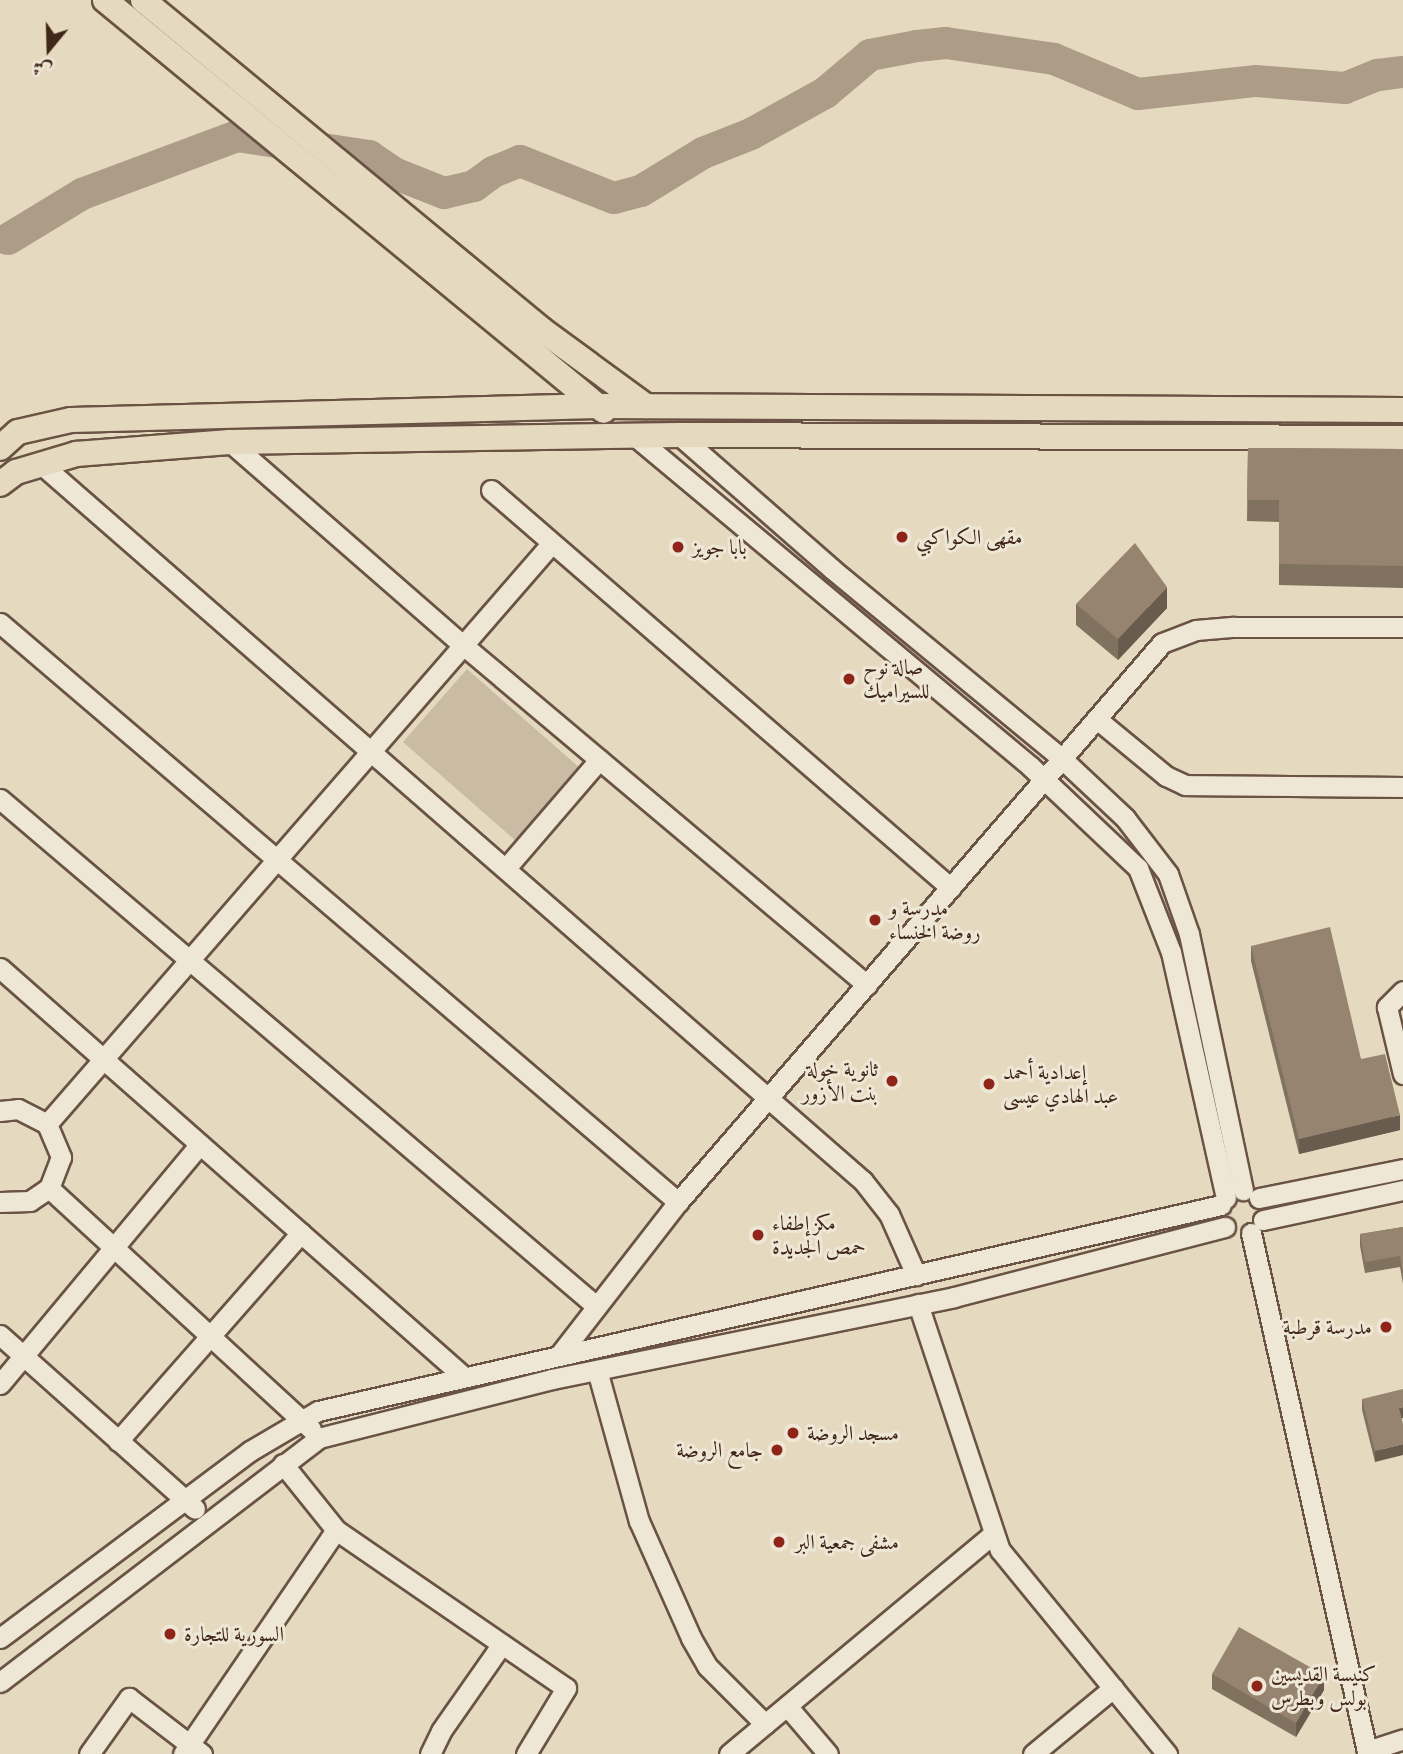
<!DOCTYPE html>
<meta charset="utf-8">
<style>
body{margin:0}
#map{position:relative;width:1403px;height:1754px;overflow:hidden;background:#e5dac0;font-family:"IM FELL French Canon",Amiri,serif}
div>[style]{position:absolute}
.green>*{inset:0;background:#c9bba4}
.river>*{height:32px;margin:-16px;padding:0 16px;transform-origin:16px;border-radius:16px;background:#ad9d88}
.roads{filter:drop-shadow(2px 0 #6a5344) drop-shadow(-2px 0 #6a5344) drop-shadow(0 2px #6a5344) drop-shadow(0 -2px #6a5344)}
.minor>*{height:19px;margin:-9.5px;padding:0 9.5px;transform-origin:9.5px;border-radius:9.5px;background:#eee7d6}
.major>*{height:24px;margin:-12px;padding:0 12px;transform-origin:12px;border-radius:12px;background:#e5dac0}
.wall>*{inset:0;background:#817260}
.shaded-wall>*{inset:0;background:#695c4e}
.building>*{inset:0;background:#968470}
.dots>*{width:19px;height:19px;translate:-50% -50%;box-sizing:border-box;border:4px solid #eee7d6;border-radius:50%}
span{translate:-50% -50%;white-space:nowrap;text-align:center;line-height:1.15;-webkit-text-stroke:6px #eee7d6;paint-order:stroke}
.poi-label{font-size:21px;color:#41261a}
.left{translate:0 -50%;text-align:left}
.right{translate:-100% -50%;text-align:right}
.north{position:absolute;left:14px;top:14px;width:70px;height:70px;-webkit-text-stroke:5px #eee7d6;paint-order:stroke;rotate:199deg;font-size:19px;font-weight:700;line-height:28px;text-align:center;color:#41261a}
.north::after{content:'';display:block;margin:auto;width:24px;height:32px;background:#41261a;clip-path:polygon(50% 0,100% 100%,50% 72%,0 100%)}
</style>
<div id="map">
<div class="green">
<i style="clip-path:polygon(467px 669px,581px 769px,517px 842px,403px 742px)"></i>
</div>
<div class="river">
<i style="left:8px;top:239px;width:87px;rotate:-31.3deg"></i>
<i style="left:82px;top:194px;width:165px;rotate:-20.5deg"></i>
<i style="left:237px;top:136px;width:134px;rotate:8.6deg"></i>
<i style="left:369px;top:156px;width:32px;rotate:34deg"></i>
<i style="left:396px;top:174px;width:52px;rotate:21.6deg"></i>
<i style="left:444px;top:193px;width:31px;rotate:-13deg"></i>
<i style="left:474px;top:186px;width:24px;rotate:-36deg"></i>
<i style="left:493px;top:172px;width:29px;rotate:-22deg"></i>
<i style="left:520px;top:161px;width:101px;rotate:21.5deg"></i>
<i style="left:614px;top:198px;width:28px;rotate:-15deg"></i>
<i style="left:641px;top:191px;width:73px;rotate:-31.5deg"></i>
<i style="left:703px;top:153px;width:52px;rotate:-21.6deg"></i>
<i style="left:751px;top:134px;width:85px;rotate:-29deg"></i>
<i style="left:825px;top:93px;width:59px;rotate:-40.2deg"></i>
<i style="left:870px;top:55px;width:48px;rotate:-10.8deg"></i>
<i style="left:917px;top:46px;width:29px;rotate:-6deg"></i>
<i style="left:946px;top:43px;width:109px;rotate:8.4deg"></i>
<i style="left:1054px;top:59px;width:91px;rotate:22.6deg"></i>
<i style="left:1138px;top:94px;width:119px;rotate:-6.3deg"></i>
<i style="left:1256px;top:81px;width:89px;rotate:4.5deg"></i>
<i style="left:1345px;top:88px;width:35px;rotate:-22deg"></i>
<i style="left:1378px;top:75px;width:25px;rotate:-7deg"></i>
</div>
<div class="roads">
<div class="minor">
<i style="left:679px;top:435px;width:203px;rotate:41.2deg"></i>
<i style="left:832px;top:569px;width:294px;rotate:39.5deg"></i>
<i style="left:1059px;top:756px;width:91px;rotate:43.2deg"></i>
<i style="left:1125px;top:818px;width:71px;rotate:52.5deg"></i>
<i style="left:1168px;top:874px;width:64px;rotate:70.7deg"></i>
<i style="left:1189px;top:934px;width:262px;rotate:78.1deg"></i>
<i style="left:637px;top:438px;width:512px;rotate:39.85deg"></i>
<i style="left:1030px;top:766px;width:149px;rotate:43.4deg"></i>
<i style="left:1138px;top:868px;width:90px;rotate:68.6deg"></i>
<i style="left:1171px;top:952px;width:252px;rotate:77.4deg"></i>
<i style="left:230px;top:442px;width:309px;rotate:41.1deg"></i>
<i style="left:463px;top:645px;width:528px;rotate:40.08deg"></i>
<i style="left:41px;top:464px;width:1091px;rotate:41.1deg"></i>
<i style="left:863px;top:1181px;width:42px;rotate:51.8deg"></i>
<i style="left:889px;top:1214px;width:67px;rotate:66.1deg"></i>
<i style="left:491px;top:490px;width:608px;rotate:40.87deg"></i>
<i style="left:0;top:623px;width:892px;rotate:40.5deg"></i>
<i style="left:1098px;top:720px;width:88px;rotate:39.5deg"></i>
<i style="left:1166px;top:776px;width:21px;rotate:25deg"></i>
<i style="left:1185px;top:785px;width:218px;rotate:0.5deg"></i>
<i style="left:0;top:799px;width:781px;rotate:40.38deg"></i>
<i style="left:506px;top:868px;width:143px;rotate:-49.3deg"></i>
<i style="left:0;top:968px;width:617px;rotate:41.39deg"></i>
<i style="left:1403px;top:991px;width:23px;rotate:135deg"></i>
<i style="left:1387px;top:1007px;width:69px;rotate:76.6deg"></i>
<i style="left:0;top:1111px;width:18px;rotate:-6deg"></i>
<i style="left:18px;top:1109px;width:33px;rotate:27deg"></i>
<i style="left:47px;top:1124px;width:36px;rotate:67deg"></i>
<i style="left:61px;top:1157px;width:33px;rotate:111deg"></i>
<i style="left:49px;top:1188px;width:23px;rotate:146deg"></i>
<i style="left:30px;top:1201px;width:30px;rotate:178deg"></i>
<i style="left:47px;top:1124px;width:768px;rotate:-49.01deg"></i>
<i style="left:49px;top:1188px;width:356px;rotate:42.6deg"></i>
<i style="left:1259px;top:1198px;width:147px;rotate:-11.4deg"></i>
<i style="left:1263px;top:1220px;width:143px;rotate:-12.1deg"></i>
<i style="left:1251px;top:1233px;width:531px;rotate:77.38deg"></i>
<i style="left:1367px;top:1751px;width:38px;rotate:-18deg"></i>
<i style="left:918px;top:1304px;width:259px;rotate:71.6deg"></i>
<i style="left:1000px;top:1550px;width:264px;rotate:50.7deg"></i>
<i style="left:0;top:1335px;width:261px;rotate:41.7deg"></i>
<i style="left:560px;top:1354px;width:192px;rotate:-52.2deg"></i>
<i style="left:678px;top:1202px;width:739px;rotate:-49.11deg"></i>
<i style="left:1162px;top:643px;width:36px;rotate:-21deg"></i>
<i style="left:1196px;top:630px;width:38px;rotate:-5deg"></i>
<i style="left:1234px;top:627px;width:169px"></i>
<i style="left:597px;top:1370px;width:157px;rotate:74.5deg"></i>
<i style="left:639px;top:1521px;width:128px;rotate:66deg"></i>
<i style="left:691px;top:1638px;width:32px;rotate:60deg"></i>
<i style="left:707px;top:1666px;width:82px;rotate:45deg"></i>
<i style="left:0;top:1384px;width:312px;rotate:-50.2deg"></i>
<i style="left:118px;top:1441px;width:277px;rotate:-48.7deg"></i>
<i style="left:283px;top:1464px;width:85px;rotate:51.2deg"></i>
<i style="left:336px;top:1530px;width:279px;rotate:34.5deg"></i>
<i style="left:566px;top:1688px;width:77px;rotate:121.2deg"></i>
<i style="left:0;top:1638px;width:312px;rotate:-36.8deg"></i>
<i style="left:250px;top:1451px;width:79px;rotate:-30.5deg"></i>
<i style="left:318px;top:1411px;width:926px;rotate:-12.85deg"></i>
<i style="left:0;top:1682px;width:402px;rotate:-37.4deg"></i>
<i style="left:319px;top:1438px;width:240px;rotate:-14.2deg"></i>
<i style="left:552px;top:1379px;width:410px;rotate:-11.5deg"></i>
<i style="left:954px;top:1297px;width:280px;rotate:-14.5deg"></i>
<i style="left:787px;top:1706px;width:63px;rotate:49.5deg"></i>
<i style="left:89px;top:1754px;width:69px;rotate:-54.5deg"></i>
<i style="left:129px;top:1698px;width:92px;rotate:37.5deg"></i>
<i style="left:183px;top:1754px;width:271px;rotate:-55.7deg"></i>
<i style="left:430px;top:1754px;width:25px;rotate:-64deg"></i>
<i style="left:441px;top:1731px;width:106px;rotate:-55deg"></i>
<i style="left:729px;top:1754px;width:344px;rotate:-39.8deg"></i>
<i style="left:1033px;top:1754px;width:104px;rotate:-39.5deg"></i>
</div>
<div class="major">
<i style="left:105px;top:0;width:646px;rotate:39.48deg"></i>
<i style="left:143px;top:0;width:518px;rotate:39.59deg"></i>
<i style="left:542px;top:330px;width:129px;rotate:36.2deg"></i>
<i style="left:0;top:448px;width:24px;rotate:-42deg"></i>
<i style="left:18px;top:432px;width:54px;rotate:-12.8deg"></i>
<i style="left:71px;top:420px;width:527px;rotate:-1.52deg"></i>
<i style="left:598px;top:406px;width:805px;rotate:0.28deg"></i>
<i style="left:0;top:484px;width:20px;rotate:-37deg"></i>
<i style="left:16px;top:472px;width:63px;rotate:-16.7deg"></i>
<i style="left:76px;top:454px;width:154px;rotate:-4.5deg"></i>
<i style="left:230px;top:442px;width:449px;rotate:-0.9deg"></i>
<i style="left:679px;top:435px;width:724px;rotate:0.24deg"></i>
</div>
</div>
<div class="wall">
<i style="clip-path:polygon(1248px 448px,1403px 449px,1403px 588px,1279px 585px,1279px 522px,1247px 521px)"></i>
<i style="clip-path:polygon(1076px 604px,1167px 608px,1118px 660px,1076px 625px)"></i>
<i style="clip-path:polygon(1251px 946px,1361px 1059px,1400px 1130px,1299px 1154px,1251px 961px)"></i>
<i style="clip-path:polygon(1403px 1227px,1403px 1284px,1400px 1267px,1365px 1273px,1360px 1246px,1360px 1234px)"></i>
<i style="clip-path:polygon(1362px 1399px,1402px 1418px,1375px 1462px,1362px 1410px)"></i>
<i style="clip-path:polygon(1212px 1674px,1324px 1690px,1296px 1737px,1212px 1689px)"></i>
</div>
<div class="shaded-wall">
<i style="clip-path:polygon(1167px 587px,1167px 608px,1118px 660px,1118px 639px)"></i>
<i style="clip-path:polygon(1400px 1115px,1400px 1130px,1299px 1154px,1299px 1139px)"></i>
<i style="clip-path:polygon(1403px 1407px,1403px 1418px,1399px 1419px,1399px 1408px)"></i>
<i style="clip-path:polygon(1403px 1444px,1403px 1455px,1375px 1462px,1375px 1451px)"></i>
<i style="clip-path:polygon(1324px 1675px,1324px 1690px,1296px 1737px,1296px 1723px)"></i>
</div>
<div class="building">
<i style="clip-path:polygon(1248px 448px,1403px 449px,1403px 566px,1279px 564px,1279px 500px,1247px 500px)"></i>
<i style="clip-path:polygon(1135px 543px,1167px 587px,1118px 639px,1076px 604px)"></i>
<i style="clip-path:polygon(1330px 927px,1361px 1059px,1385px 1054px,1400px 1115px,1299px 1139px,1251px 946px)"></i>
<i style="clip-path:polygon(1403px 1227px,1403px 1273px,1400px 1256px,1365px 1262px,1360px 1234px)"></i>
<i style="clip-path:polygon(1403px 1389px,1403px 1407px,1399px 1408px,1403px 1424px,1403px 1444px,1375px 1451px,1362px 1399px)"></i>
<i style="clip-path:polygon(1239px 1627px,1324px 1675px,1296px 1723px,1212px 1674px)"></i>
</div>
<div class="dots">
<i style="left:902px;top:537px;background:#8f2418"></i>
<i style="left:678px;top:547px;background:#8f2418"></i>
<i style="left:849px;top:679px;background:#8f2418"></i>
<i style="left:875px;top:920px;background:#8f2418"></i>
<i style="left:892px;top:1081px;background:#8f2418"></i>
<i style="left:989px;top:1084px;background:#8f2418"></i>
<i style="left:758px;top:1235px;background:#8f2418"></i>
<i style="left:1386px;top:1327px;background:#8f2418"></i>
<i style="left:793px;top:1433px;background:#8f2418"></i>
<i style="left:777px;top:1450px;background:#8f2418"></i>
<i style="left:779px;top:1542px;background:#8f2418"></i>
<i style="left:170px;top:1634px;background:#8f2418"></i>
<i style="left:1257px;top:1686px;background:#8f2418"></i>
</div>
<div class="poi-label">
<span class="left" style="left:916px;top:537px">مقهى الكواكبي</span>
<span class="left" style="left:692px;top:547px">بابا جويز</span>
<span class="left" style="left:863px;top:679px">صالة نوح<br>للسيراميك</span>
<span class="left" style="left:889px;top:920px">مدرسة و<br>روضة الخنساء</span>
<span class="right" style="left:878px;top:1081px">ثانوية خولة<br>بنت الأزور</span>
<span class="left" style="left:1003px;top:1084px">إعدادية أحمد<br>عبد الهادي عيسى</span>
<span class="left" style="left:772px;top:1235px">مكز إطفاء<br>حمص الجديدة</span>
<span class="right" style="left:1372px;top:1327px">مدرسة قرطبة</span>
<span class="left" style="left:807px;top:1433px">مسجد الروضة</span>
<span class="right" style="left:763px;top:1450px">جامع الروضة</span>
<span class="left" style="left:795px;top:1542px">مشفى جمعية البر</span>
<span class="left" style="left:184px;top:1634px">السورية للتجارة</span>
<span class="left" style="left:1271px;top:1686px">كنيسة القديسين<br>بولس وبطرس</span>
</div>
<div class="north">ش</div>
</div>
